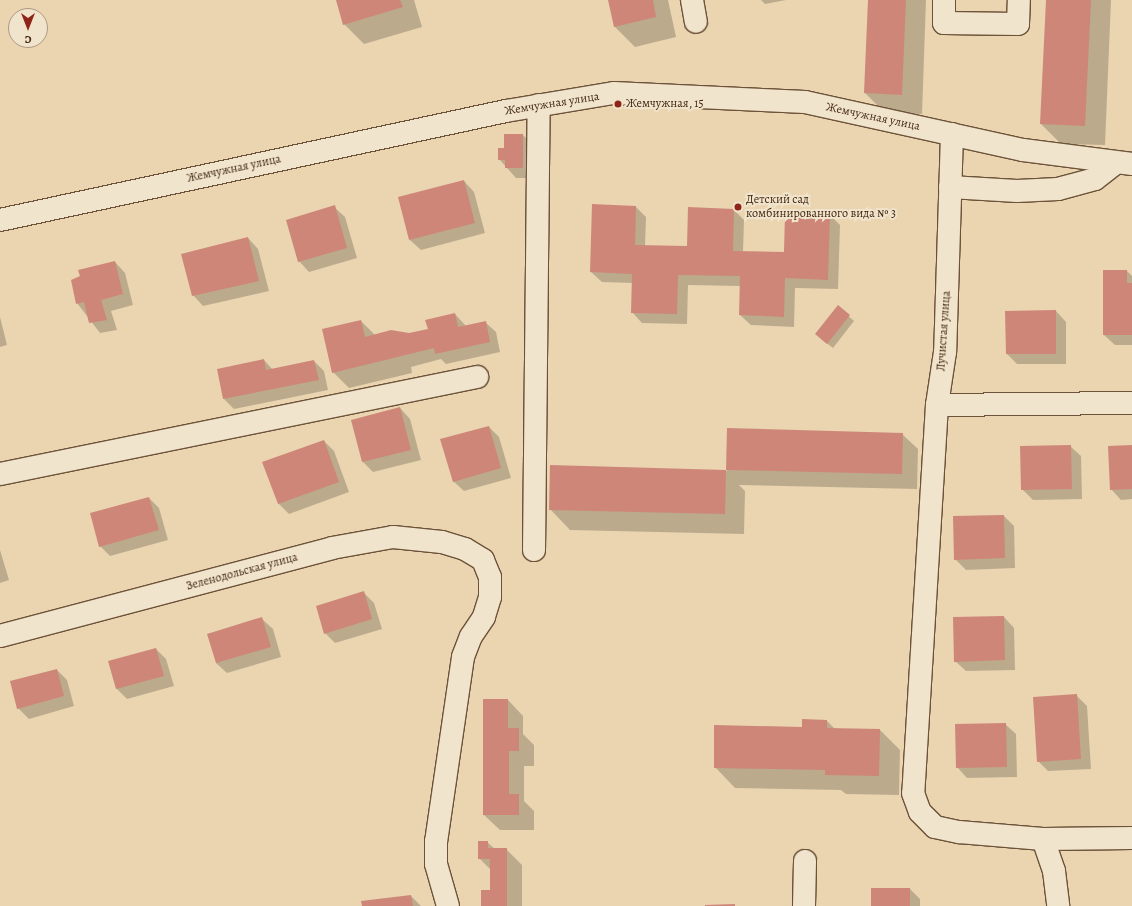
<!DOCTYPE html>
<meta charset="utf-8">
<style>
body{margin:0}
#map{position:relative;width:1132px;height:906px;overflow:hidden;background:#ead5b0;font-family:Alegreya,serif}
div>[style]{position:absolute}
.shadow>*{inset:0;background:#0003}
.building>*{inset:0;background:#ce8678}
.roads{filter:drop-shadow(1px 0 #6c5239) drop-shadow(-1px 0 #6c5239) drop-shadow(0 1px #6c5239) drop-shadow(0 -1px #6c5239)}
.minor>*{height:22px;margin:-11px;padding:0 11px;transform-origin:11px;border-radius:11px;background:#f1e4cc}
.dots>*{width:11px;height:11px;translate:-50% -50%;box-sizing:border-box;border:2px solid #f1e4cc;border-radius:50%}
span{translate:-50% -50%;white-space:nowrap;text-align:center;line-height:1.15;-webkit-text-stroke:4px #f1e4cc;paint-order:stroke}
.street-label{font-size:12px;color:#422711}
.poi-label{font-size:12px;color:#422711}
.left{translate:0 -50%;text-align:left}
.north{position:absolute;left:8px;top:8px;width:40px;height:40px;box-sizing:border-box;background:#f1e4cc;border:1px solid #ab9881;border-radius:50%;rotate:180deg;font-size:11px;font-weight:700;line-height:16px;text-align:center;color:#422711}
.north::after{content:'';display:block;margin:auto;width:14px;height:18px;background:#8f2418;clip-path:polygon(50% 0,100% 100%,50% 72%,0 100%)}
</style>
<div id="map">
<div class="shadow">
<i style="clip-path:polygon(337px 0,414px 0,422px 27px,364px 44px,344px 24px)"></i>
<i style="clip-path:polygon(609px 0,668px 0,676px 37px,635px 47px,615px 27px)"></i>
<i style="clip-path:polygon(761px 0,786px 0,765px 4px)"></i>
<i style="clip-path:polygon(869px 0,926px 0,922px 114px,885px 113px,865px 93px)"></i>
<i style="clip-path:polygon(1047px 0,1111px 0,1105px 145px,1061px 144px,1041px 124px)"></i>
<i style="clip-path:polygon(505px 135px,523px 135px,533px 145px,533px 178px,516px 178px,499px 159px,505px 149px)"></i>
<i style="clip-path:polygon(464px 181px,474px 192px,485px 233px,421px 250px,410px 240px)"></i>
<i style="clip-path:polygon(593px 205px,636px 207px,646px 217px,645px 246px,688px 247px,734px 210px,744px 220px,743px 252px,785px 253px,829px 214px,840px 225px,838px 289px,795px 288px,794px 327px,751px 325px,740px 315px,741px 286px,688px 285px,687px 324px,642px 323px,632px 312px,633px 283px,602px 282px,591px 272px)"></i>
<i style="clip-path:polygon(334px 207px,345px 217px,357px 258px,309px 272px,299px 261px)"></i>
<i style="clip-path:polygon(248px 238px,258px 249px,269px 291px,203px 306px,193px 295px)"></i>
<i style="clip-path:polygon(115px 262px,125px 273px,133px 305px,111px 311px,117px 330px,100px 333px,77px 303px)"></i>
<i style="clip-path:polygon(1127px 271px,1132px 276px,1132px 345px,1115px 345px,1104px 335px)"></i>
<i style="clip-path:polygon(838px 307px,854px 321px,833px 348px,821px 339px)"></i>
<i style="clip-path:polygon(1056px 311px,1066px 322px,1066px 364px,1017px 364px,1007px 354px)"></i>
<i style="clip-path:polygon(455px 314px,466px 326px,485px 322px,496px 332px,500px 352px,446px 364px,441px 359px,411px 367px,412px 373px,349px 388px,333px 372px,361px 321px,375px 335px,409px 334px,429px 330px)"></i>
<i style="clip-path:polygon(0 317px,7px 345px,0 347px)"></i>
<i style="clip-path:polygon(264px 360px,273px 370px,314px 361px,324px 371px,328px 390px,234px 409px,224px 399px)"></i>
<i style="clip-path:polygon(400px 408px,410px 419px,421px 460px,373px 472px,363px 462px)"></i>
<i style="clip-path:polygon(489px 427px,499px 437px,511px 478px,464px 491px,453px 481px)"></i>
<i style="clip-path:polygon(728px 429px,902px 434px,918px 449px,917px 489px,739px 485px,745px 491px,744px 534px,570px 530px,550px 509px,551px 466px,727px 471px)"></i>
<i style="clip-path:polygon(324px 441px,334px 451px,349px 492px,289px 514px,278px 503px)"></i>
<i style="clip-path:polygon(1070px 446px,1081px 456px,1082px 499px,1033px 500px,1022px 489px)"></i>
<i style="clip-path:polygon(1132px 446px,1132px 499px,1121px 500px,1111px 489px)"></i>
<i style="clip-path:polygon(149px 498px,159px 508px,168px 540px,110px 556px,100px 546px)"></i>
<i style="clip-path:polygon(1004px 516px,1014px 526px,1015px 568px,966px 570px,955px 559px)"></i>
<i style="clip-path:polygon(0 550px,9px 580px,0 583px)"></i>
<i style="clip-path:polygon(364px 593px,374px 603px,382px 629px,335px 643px,325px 633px)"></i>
<i style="clip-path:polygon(1004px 617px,1014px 628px,1015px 670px,966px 671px,955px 661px)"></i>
<i style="clip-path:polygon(262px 619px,273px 629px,281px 657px,227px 673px,216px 663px)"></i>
<i style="clip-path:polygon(156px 649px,166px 659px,174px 686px,127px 699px,117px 689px,110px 661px)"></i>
<i style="clip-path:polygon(57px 670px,67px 680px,74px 706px,29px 719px,18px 708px)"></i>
<i style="clip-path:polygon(1076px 695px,1087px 706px,1091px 769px,1048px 771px,1038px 761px)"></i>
<i style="clip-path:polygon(508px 700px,523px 716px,523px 734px,534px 745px,534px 766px,524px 766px,524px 801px,534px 811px,534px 830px,500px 830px,484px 815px)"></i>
<i style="clip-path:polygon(827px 721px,835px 729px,880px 730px,900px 750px,899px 795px,846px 794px,841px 790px,735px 788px,715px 767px,803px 728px)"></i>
<i style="clip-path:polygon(1005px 724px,1016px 734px,1017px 777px,967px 778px,957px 767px)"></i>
<i style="clip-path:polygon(487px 842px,495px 849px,506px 849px,522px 865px,522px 906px,482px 906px,491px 891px,491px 870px,479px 858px)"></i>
<i style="clip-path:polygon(910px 889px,920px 899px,920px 906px,871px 906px)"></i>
<i style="clip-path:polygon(411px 896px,421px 906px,363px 906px)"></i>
</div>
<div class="building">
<i style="clip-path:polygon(336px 0,400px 0,403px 7px,343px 25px)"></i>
<i style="clip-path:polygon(608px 0,653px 0,656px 17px,614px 27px)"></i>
<i style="clip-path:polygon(868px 0,906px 0,902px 95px,864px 93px)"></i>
<i style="clip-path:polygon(1046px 0,1091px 0,1085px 126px,1040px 124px)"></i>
<i style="clip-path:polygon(504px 134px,523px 134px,523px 168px,505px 168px,505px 160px,498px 160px,498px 148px,504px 148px)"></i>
<i style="clip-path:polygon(464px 180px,475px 223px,409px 240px,398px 197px)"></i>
<i style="clip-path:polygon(592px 204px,636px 206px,635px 245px,687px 246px,688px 207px,734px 209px,733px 251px,784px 252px,785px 212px,830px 213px,828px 280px,785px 278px,784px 317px,739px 315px,740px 276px,678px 275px,677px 314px,631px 313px,632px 274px,590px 272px)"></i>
<i style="clip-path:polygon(335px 205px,347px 248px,298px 262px,286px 220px)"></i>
<i style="clip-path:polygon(248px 237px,259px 281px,192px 296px,181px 254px)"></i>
<i style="clip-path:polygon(115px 261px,123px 294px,101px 300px,107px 320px,89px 323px,84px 302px,76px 304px,71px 280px,80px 276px,78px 270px)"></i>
<i style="clip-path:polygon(1103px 270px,1127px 270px,1127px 283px,1132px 283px,1132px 335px,1103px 335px)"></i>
<i style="clip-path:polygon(838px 305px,850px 315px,827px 344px,815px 334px)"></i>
<i style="clip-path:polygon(1056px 310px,1056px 354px,1006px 354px,1005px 311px)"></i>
<i style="clip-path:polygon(455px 313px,458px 327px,486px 321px,490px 342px,435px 354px,434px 348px,332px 373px,322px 329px,361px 320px,365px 337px,391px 330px,409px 333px,428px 329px,425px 320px)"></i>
<i style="clip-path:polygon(264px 359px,266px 370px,314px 360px,319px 380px,223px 399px,217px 369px)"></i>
<i style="clip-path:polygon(400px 407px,411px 450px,362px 462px,351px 420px)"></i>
<i style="clip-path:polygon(489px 426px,501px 468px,453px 482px,440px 439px)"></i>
<i style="clip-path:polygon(727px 428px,903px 433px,902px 474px,726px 470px)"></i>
<i style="clip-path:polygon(324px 440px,339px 482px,278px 504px,262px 462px)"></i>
<i style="clip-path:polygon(1071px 445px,1072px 489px,1021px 490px,1020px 446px)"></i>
<i style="clip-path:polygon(1132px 445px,1132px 489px,1110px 490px,1108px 446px)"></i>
<i style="clip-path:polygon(550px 465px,726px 470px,725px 514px,549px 510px)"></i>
<i style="clip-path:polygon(149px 497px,159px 530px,99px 547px,90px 513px)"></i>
<i style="clip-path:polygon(1004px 515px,1005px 558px,954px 560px,953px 516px)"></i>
<i style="clip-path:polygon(364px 591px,372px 619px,324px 634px,316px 606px)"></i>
<i style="clip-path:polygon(1004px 616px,1005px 660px,954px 662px,953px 617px)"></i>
<i style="clip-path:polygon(262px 617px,271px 647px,216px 663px,207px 634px)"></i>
<i style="clip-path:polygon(156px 648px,164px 676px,116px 689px,108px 661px)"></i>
<i style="clip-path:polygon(57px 669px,64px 696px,17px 709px,10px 681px)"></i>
<i style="clip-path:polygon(1077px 694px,1081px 759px,1037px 762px,1033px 697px)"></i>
<i style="clip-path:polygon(483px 699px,508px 699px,508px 728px,519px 728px,519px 751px,509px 751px,509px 794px,519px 794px,519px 815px,483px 815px)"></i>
<i style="clip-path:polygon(802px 719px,827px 720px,827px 728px,880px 729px,879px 776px,825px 775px,825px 770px,714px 768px,714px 725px,802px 727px)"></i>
<i style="clip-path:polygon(1006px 723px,1007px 767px,956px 768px,955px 724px)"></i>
<i style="clip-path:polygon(478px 841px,488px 841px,488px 848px,507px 848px,507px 906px,481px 906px,481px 890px,490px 890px,490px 859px,478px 859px)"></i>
<i style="clip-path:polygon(871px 888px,910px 888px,910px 906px,871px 906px)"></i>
<i style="clip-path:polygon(411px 895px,413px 906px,362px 906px,361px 901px)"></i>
<i style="clip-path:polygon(735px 904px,735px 906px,705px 906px,705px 905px)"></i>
</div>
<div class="roads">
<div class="minor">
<i style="left:692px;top:0;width:22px;rotate:80deg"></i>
<i style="left:944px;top:0;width:23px;rotate:90deg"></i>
<i style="left:944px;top:23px;width:74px;rotate:0.8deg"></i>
<i style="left:1018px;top:24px;width:24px;rotate:-88deg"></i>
<i style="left:952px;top:134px;width:218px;rotate:91.8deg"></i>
<i style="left:945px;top:352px;width:54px;rotate:98.6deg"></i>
<i style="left:937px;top:405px;width:389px;rotate:93.5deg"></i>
<i style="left:913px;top:793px;width:20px;rotate:70deg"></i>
<i style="left:920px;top:812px;width:21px;rotate:45deg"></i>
<i style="left:935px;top:827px;width:25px;rotate:12deg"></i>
<i style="left:959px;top:832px;width:84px;rotate:4.8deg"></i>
<i style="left:1043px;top:839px;width:34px;rotate:71deg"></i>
<i style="left:1054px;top:871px;width:35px;rotate:83deg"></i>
<i style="left:950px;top:187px;width:67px;rotate:3.4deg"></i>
<i style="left:1017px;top:191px;width:41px;rotate:-2.8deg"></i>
<i style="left:1058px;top:189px;width:38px;rotate:-15deg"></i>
<i style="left:1095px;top:179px;width:24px;rotate:-38deg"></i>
<i style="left:0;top:220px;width:518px;rotate:-12.16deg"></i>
<i style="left:506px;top:111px;width:109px;rotate:-9.5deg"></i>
<i style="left:614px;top:93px;width:191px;rotate:2.7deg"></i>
<i style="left:805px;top:102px;width:223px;rotate:12.4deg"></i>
<i style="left:1023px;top:150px;width:110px;rotate:7.3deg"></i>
<i style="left:937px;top:405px;width:195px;rotate:-0.6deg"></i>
<i style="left:0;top:474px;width:487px;rotate:-11.5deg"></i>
<i style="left:534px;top:550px;width:445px;rotate:-89.4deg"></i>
<i style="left:0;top:636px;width:343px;rotate:-14.8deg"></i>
<i style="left:332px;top:548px;width:62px;rotate:-10.2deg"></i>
<i style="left:393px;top:537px;width:49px;rotate:5.8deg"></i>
<i style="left:442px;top:542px;width:24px;rotate:17deg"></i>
<i style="left:465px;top:549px;width:21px;rotate:31deg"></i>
<i style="left:483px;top:560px;width:18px;rotate:68deg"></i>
<i style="left:490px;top:577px;width:20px;rotate:90deg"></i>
<i style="left:490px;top:597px;width:21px;rotate:107deg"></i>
<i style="left:484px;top:617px;width:23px;rotate:124deg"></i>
<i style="left:471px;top:636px;width:22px;rotate:111deg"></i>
<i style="left:463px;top:657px;width:186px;rotate:98.3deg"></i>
<i style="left:436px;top:841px;width:23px;rotate:90deg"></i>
<i style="left:436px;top:864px;width:44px;rotate:74.1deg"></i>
<i style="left:1043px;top:839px;width:89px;rotate:-0.6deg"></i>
<i style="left:804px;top:906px;width:45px;rotate:-88.7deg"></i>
</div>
</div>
<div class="dots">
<i style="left:618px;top:104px;background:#8f2418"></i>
<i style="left:738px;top:207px;background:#8f2418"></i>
</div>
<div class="street-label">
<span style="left:552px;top:104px;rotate:-9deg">Жемчужная улица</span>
<span style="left:873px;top:117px;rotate:12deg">Жемчужная улица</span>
<span style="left:234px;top:169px;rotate:-12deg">Жемчужная улица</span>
<span style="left:944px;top:331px;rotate:-86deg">Лучистая улица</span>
<span style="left:242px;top:572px;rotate:-15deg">Зеленодольская улица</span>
</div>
<div class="poi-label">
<span class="left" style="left:626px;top:104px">Жемчужная, 15</span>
<span class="left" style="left:746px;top:207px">Детский сад<br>комбинированного вида № 3</span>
</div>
<div class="north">С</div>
</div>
